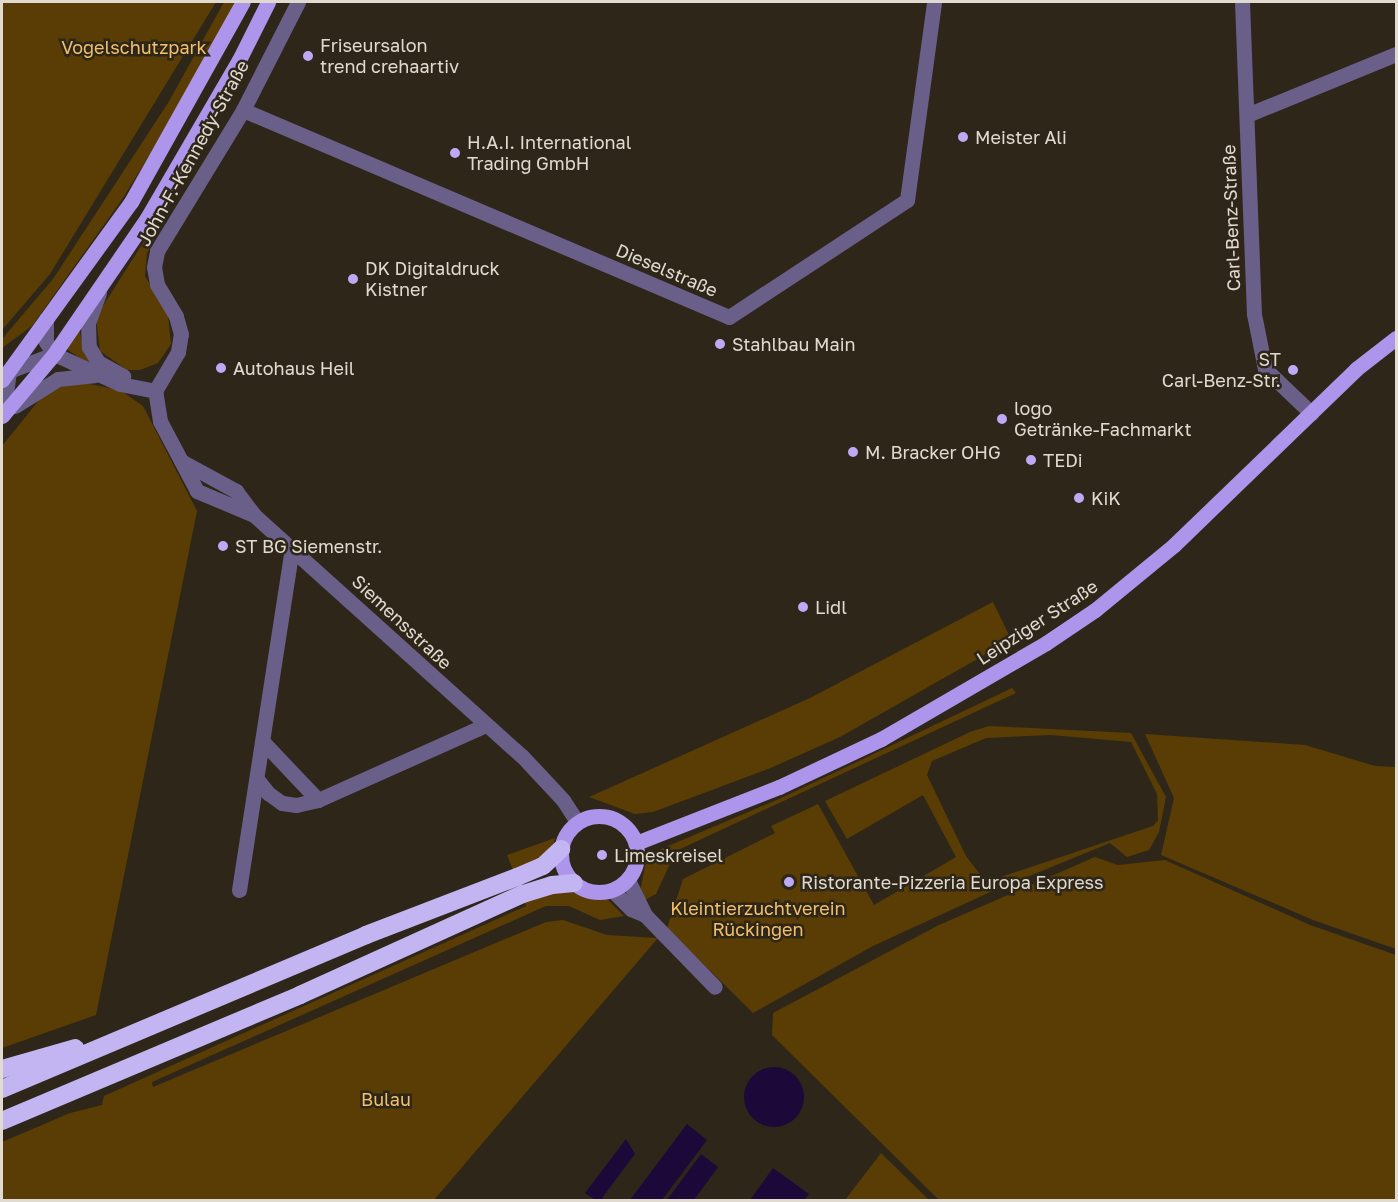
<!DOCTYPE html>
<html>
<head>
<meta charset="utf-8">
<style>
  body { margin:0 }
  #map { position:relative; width:1398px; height:1202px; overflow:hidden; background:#2e2618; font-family:"Golos Text",sans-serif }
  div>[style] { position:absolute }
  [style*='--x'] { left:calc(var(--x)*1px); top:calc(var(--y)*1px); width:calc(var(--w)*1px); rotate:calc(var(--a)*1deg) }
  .green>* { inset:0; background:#593d05 }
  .water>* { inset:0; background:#1c0939 }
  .round { border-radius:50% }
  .minor>* { height:15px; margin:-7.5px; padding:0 7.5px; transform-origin:7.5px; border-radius:7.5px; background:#695f89 }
  .major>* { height:15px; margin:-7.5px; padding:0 7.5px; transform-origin:7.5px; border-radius:7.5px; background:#ac95eb }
  .major>.ring { margin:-7.5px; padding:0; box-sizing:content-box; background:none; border:15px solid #ac95eb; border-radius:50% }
  .highway>* { height:18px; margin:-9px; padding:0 9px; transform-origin:9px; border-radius:9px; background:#c3b4f2 }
  .dots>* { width:16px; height:16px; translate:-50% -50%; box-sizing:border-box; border:3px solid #2e2618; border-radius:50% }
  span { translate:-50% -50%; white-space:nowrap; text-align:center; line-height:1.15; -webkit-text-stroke:5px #2e2618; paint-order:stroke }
  .poi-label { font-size:18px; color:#e0dad1 }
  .left { translate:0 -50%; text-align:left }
  .right { translate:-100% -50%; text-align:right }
  .park-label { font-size:18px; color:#f2c06c }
  .street-label { font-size:18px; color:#e0dad1 }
  .frame { position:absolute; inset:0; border:3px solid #e0dad1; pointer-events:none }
</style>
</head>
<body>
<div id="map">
  <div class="green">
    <i style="clip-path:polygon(2px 2px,216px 2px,50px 274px,2px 330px)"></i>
    <i style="clip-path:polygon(224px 2px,235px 2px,178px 108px,123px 198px,32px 326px,2px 348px,2px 339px,53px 279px,168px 103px)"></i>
    <i style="clip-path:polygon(148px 235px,154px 240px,147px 253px,145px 276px,168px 315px,171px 344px,158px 363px,140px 370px,127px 370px,100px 351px,96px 317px)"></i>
    <i style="clip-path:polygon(79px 328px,83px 347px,102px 373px,65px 348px)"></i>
    <i style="clip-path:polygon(74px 381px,120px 390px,143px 406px,197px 511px,96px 1015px,2px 1048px,2px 446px,44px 394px,58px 384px)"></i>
    <i style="clip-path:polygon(993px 602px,1009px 635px,995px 649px,840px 737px,773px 767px,653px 812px,635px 814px,589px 797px,810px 698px)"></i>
    <i style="clip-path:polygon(1012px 688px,1016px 693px,676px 851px,656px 894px,645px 900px,640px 892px,646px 861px,654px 852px,779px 799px)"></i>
    <i style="clip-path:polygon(evenodd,989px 726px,1131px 733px,1166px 797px,1159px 832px,1149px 850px,1127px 857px,1110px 843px,988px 893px,873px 946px,753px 1013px,667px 928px,683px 879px,775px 833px,771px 826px,818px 804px,874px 905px,956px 857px,923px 795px,847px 839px,825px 801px,970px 732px,989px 726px,1051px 735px,1131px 742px,1157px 794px,1158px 820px,1153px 826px,986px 882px,966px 856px,927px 775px,932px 761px,986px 738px,1051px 735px)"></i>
    <i style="clip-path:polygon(1145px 734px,1305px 745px,1375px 766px,1396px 767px,1396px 949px,1313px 920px,1161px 855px,1174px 798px)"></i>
    <i style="clip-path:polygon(555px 838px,552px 853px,513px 870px,507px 855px)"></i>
    <i style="clip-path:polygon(1095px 857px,1118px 865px,1165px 860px,1310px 925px,1396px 955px,1396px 1200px,939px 1200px,772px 1035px,773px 1013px,939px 925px)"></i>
    <i style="clip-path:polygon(570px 888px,607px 899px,624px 916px,600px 920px,569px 906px,546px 906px,152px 1082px,153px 1087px,546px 922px,563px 920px,607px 935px,658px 938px,434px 1200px,2px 1200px,2px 1142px,70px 1113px,102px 1105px,104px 1096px,526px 906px,524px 899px)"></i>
    <i style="clip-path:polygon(881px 1153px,929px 1200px,845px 1200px)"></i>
  </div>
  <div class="water">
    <i class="round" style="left:744px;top:1067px;width:60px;height:60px"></i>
    <i style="clip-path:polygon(687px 1124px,707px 1140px,662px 1200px,630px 1200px)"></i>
    <i style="clip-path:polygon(626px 1139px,635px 1154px,602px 1198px,605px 1200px,595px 1200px,585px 1193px)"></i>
    <i style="clip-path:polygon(701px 1154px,718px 1167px,694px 1200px,667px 1200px)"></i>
    <i style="clip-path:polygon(773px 1168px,809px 1194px,804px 1200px,750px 1200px)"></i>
  </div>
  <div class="minor">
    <i style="--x:1242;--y:2;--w:312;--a:87.8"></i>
    <i style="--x:1254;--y:314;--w:56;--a:78.7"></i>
    <i style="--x:1265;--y:369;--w:64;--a:43.7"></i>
    <i style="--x:243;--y:110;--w:528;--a:23.07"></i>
    <i style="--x:729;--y:317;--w:213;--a:-33.3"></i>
    <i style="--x:907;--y:200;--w:200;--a:-82.2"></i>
    <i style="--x:1247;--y:115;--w:161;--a:-22.3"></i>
    <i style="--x:99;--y:293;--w:33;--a:110"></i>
    <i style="--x:88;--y:324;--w:23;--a:88"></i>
    <i style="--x:89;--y:347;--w:17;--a:59"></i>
    <i style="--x:98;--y:362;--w:29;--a:29"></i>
    <i style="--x:46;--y:319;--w:23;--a:90"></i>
    <i style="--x:46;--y:342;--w:14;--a:56"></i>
    <i style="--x:54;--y:354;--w:72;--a:24.4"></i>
    <i style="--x:120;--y:384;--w:36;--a:11"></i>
    <i style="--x:9;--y:371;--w:48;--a:-20.7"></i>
    <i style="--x:15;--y:406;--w:51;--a:-32.1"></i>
    <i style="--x:58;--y:379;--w:36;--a:-6"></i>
    <i style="--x:3;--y:415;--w:44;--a:-82.2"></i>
    <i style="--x:181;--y:461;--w:63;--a:28.6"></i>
    <i style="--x:236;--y:491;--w:30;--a:53"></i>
    <i style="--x:254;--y:515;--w:360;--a:42"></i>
    <i style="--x:522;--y:756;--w:60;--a:47"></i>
    <i style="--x:563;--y:800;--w:27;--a:57"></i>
    <i style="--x:254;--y:515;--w:62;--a:-157.2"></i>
    <i style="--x:197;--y:491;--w:79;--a:-117.9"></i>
    <i style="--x:160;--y:421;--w:30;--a:-99"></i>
    <i style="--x:155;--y:391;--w:45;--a:-59.5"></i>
    <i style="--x:178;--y:352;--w:18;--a:-81"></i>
    <i style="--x:181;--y:334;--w:19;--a:-106"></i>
    <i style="--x:176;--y:316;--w:37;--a:-121"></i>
    <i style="--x:157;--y:284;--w:17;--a:-100"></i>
    <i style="--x:154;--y:267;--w:16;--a:-79"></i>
    <i style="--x:157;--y:251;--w:165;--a:-58.6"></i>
    <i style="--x:243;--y:110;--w:121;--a:-63"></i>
    <i style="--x:263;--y:742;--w:80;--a:46.5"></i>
    <i style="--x:318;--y:800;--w:184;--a:-24.1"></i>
    <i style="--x:257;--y:779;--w:18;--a:52"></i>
    <i style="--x:268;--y:793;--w:17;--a:36"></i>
    <i style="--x:282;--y:803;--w:14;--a:8"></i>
    <i style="--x:296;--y:805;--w:23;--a:-13"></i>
    <i style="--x:628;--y:880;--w:39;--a:64"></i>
    <i style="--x:239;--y:890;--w:347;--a:-81.2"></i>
    <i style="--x:612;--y:890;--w:27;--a:45"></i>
    <i style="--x:631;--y:909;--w:15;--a:23"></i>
    <i style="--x:645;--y:915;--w:100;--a:45.8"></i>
  </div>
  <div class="major">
    <i style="--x:2;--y:380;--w:220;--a:-54.1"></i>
    <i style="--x:131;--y:202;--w:229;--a:-60.8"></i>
    <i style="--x:2;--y:416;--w:81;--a:-50"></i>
    <i style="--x:54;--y:354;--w:165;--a:-55.6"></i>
    <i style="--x:147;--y:218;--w:183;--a:-59.8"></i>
    <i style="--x:239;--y:60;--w:65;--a:-63.4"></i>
    <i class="ring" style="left:561px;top:816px;width:61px;height:61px"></i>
    <i style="--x:636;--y:843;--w:154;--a:-21.4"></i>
    <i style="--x:779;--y:787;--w:113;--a:-25.2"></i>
    <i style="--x:881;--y:739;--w:191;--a:-30.2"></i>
    <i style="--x:1046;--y:643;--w:59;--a:-34"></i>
    <i style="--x:1095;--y:610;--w:102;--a:-39.4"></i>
    <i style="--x:1174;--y:545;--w:253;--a:-44"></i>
    <i style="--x:1356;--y:369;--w:51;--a:-37.8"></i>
  </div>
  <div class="highway">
    <i style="--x:2;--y:1069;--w:76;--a:-16"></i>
    <i style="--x:2;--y:1089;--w:395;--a:-22.9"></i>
    <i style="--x:366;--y:935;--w:162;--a:-21"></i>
    <i style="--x:517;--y:877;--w:28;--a:-23"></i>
    <i style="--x:543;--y:866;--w:25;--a:-43"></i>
    <i style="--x:2;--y:1121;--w:324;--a:-22.9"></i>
    <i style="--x:300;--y:995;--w:245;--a:-24.4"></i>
    <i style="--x:523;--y:894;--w:30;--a:-17"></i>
    <i style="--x:552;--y:885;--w:22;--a:-5"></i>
  </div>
  <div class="dots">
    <i style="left:308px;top:56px;background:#bda9f5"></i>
    <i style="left:963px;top:137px;background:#bda9f5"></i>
    <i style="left:455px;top:153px;background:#bda9f5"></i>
    <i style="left:353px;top:279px;background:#bda9f5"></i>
    <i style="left:720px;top:344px;background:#bda9f5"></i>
    <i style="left:221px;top:368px;background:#bda9f5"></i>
    <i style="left:1293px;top:370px;background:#bda9f5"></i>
    <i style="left:1002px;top:419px;background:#bda9f5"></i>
    <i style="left:853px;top:452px;background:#bda9f5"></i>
    <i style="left:1031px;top:460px;background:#bda9f5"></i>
    <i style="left:1079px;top:498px;background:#bda9f5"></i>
    <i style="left:223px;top:546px;background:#bda9f5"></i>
    <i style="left:803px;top:607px;background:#bda9f5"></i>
    <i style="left:602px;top:855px;background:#bda9f5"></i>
    <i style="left:789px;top:882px;background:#bda9f5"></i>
  </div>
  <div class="poi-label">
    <span class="left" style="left:320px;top:56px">Friseursalon<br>trend crehaartiv</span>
    <span class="left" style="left:975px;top:137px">Meister Ali</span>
    <span class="left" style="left:467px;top:153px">H.A.I. International<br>Trading GmbH</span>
    <span class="left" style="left:365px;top:279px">DK Digitaldruck<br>Kistner</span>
    <span class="left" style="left:732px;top:344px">Stahlbau Main</span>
    <span class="right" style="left:1281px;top:370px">ST<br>Carl-Benz-Str.</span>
    <span class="left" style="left:233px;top:368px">Autohaus Heil</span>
    <span class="left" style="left:1014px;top:419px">logo<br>Getränke-Fachmarkt</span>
    <span class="left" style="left:865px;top:452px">M. Bracker OHG</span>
    <span class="left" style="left:1043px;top:460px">TEDi</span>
    <span class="left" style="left:1091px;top:498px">KiK</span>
    <span class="left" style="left:235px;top:546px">ST BG Siemenstr.</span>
    <span class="left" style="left:815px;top:607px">Lidl</span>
    <span class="left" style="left:614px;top:855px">Limeskreisel</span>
    <span class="left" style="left:801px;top:882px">Ristorante-Pizzeria Europa Express</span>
  </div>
  <div class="park-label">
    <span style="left:134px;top:47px">Vogelschutzpark</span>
    <span style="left:758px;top:919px">Kleintierzuchtverein<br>Rückingen</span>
    <span style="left:386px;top:1099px">Bulau</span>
  </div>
  <div class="street-label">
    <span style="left:193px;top:153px;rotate:-61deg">John-F.-Kennedy-Straße</span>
    <span style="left:1231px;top:218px;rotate:-92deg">Carl-Benz-Straße</span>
    <span style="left:667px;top:270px;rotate:23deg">Dieselstraße</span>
    <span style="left:402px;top:622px;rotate:43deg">Siemensstraße</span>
    <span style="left:1037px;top:622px;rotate:-33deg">Leipziger Straße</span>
  </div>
  <div class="frame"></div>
</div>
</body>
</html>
